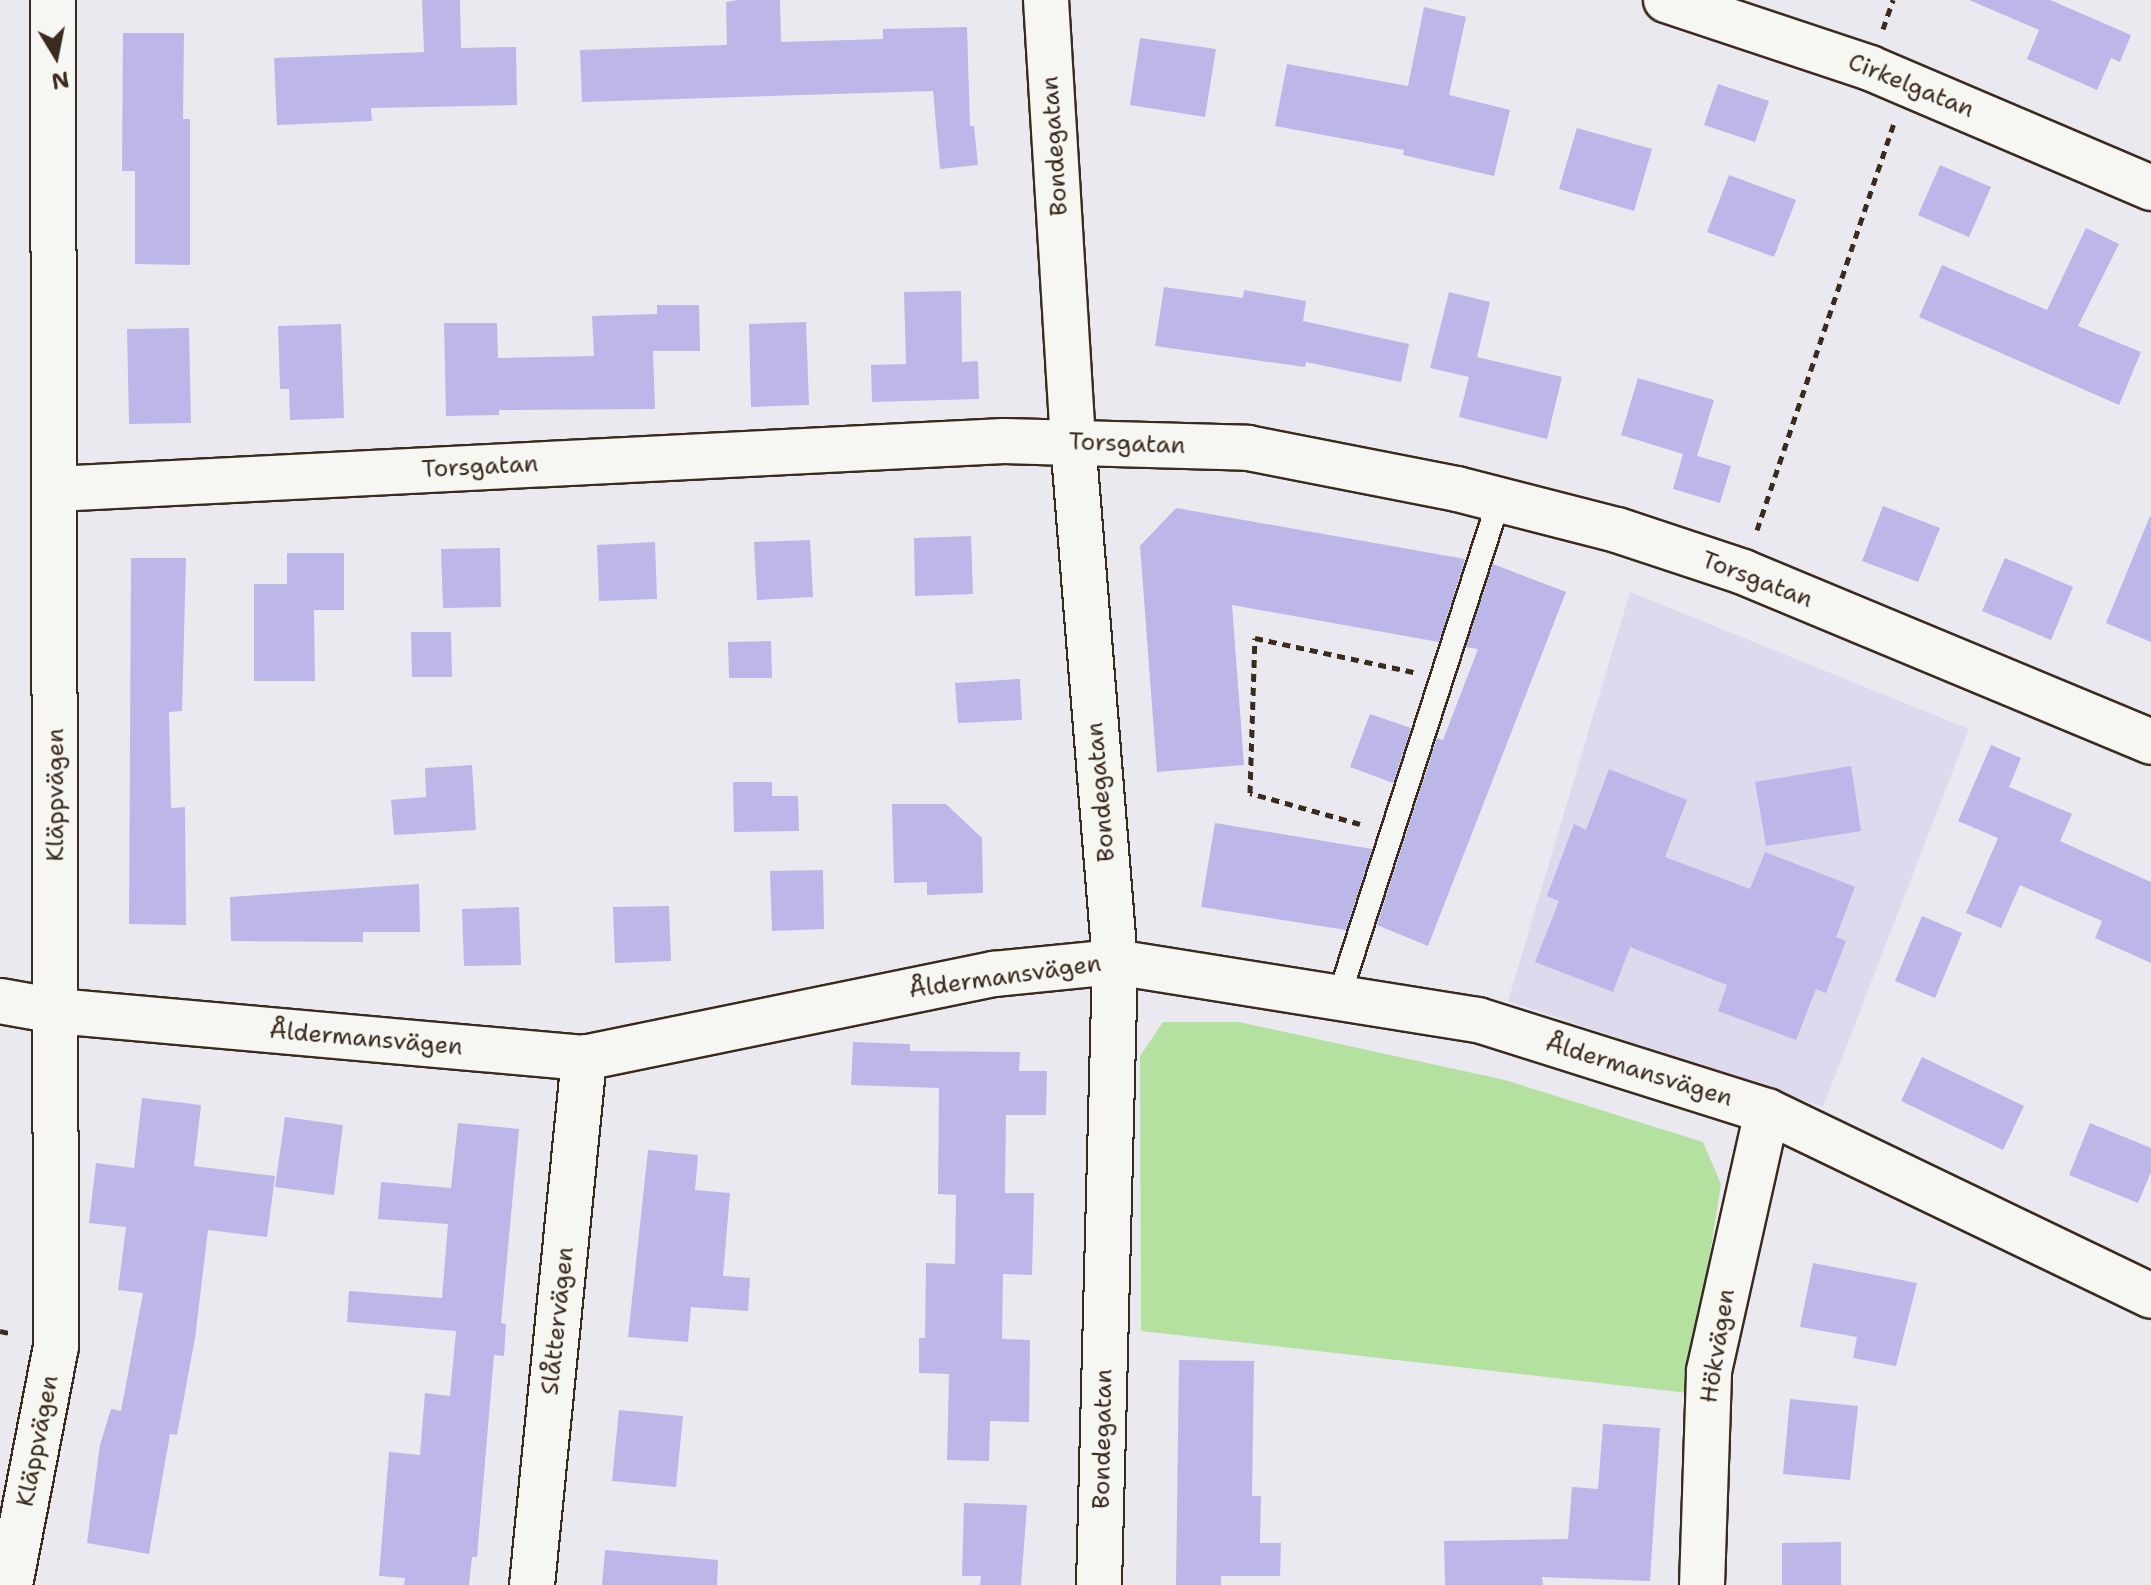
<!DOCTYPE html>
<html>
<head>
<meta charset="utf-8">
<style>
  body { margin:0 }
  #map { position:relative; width:2151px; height:1585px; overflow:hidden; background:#ebe9f0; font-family:"Shantell Sans",sans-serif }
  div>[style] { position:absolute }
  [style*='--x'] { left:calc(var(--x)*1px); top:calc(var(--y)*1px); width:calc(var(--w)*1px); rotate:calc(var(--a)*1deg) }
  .built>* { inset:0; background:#dddaee }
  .green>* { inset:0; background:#b4e1a0 }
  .building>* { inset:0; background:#bdb6e8 }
  .path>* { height:5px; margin-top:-2.5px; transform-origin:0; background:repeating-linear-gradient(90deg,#3b2a1e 0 8px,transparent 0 14px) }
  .roads { filter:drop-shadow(2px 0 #3b2a1e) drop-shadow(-2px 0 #3b2a1e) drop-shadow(0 2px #3b2a1e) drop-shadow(0 -2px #3b2a1e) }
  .service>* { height:22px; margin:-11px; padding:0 11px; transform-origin:11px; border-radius:11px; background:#f6f6f2 }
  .minor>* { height:44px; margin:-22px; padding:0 22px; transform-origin:22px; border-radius:22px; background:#f6f6f2 }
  span { translate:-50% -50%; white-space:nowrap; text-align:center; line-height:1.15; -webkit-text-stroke:8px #f6f6f2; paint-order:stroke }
  .street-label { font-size:24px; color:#3b2a1e }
  .north { position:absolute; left:16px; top:16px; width:80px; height:80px; -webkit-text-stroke:6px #f6f6f2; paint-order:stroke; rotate:170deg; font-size:22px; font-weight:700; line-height:32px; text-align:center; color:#3b2a1e }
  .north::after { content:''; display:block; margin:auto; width:28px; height:36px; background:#3b2a1e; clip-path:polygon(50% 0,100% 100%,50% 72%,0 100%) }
</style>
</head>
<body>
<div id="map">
  <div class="built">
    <i style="clip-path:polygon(1630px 592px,1969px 729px,1823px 1107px,1508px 1001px)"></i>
  </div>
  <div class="green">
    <i style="clip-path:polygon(1163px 1022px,1239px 1022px,1505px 1080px,1703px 1142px,1721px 1184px,1688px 1393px,1141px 1331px,1140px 1056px)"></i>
  </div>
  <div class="building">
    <i style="clip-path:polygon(422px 0,460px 0,461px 48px,516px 47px,517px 105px,371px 108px,372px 121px,277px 125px,274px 58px,424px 52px)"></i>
    <i style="clip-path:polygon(739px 0,780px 0,781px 42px,883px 39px,883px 29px,967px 27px,970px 126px,974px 126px,978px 165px,940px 169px,933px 91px,582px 102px,580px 50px,727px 45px,726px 2px)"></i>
    <i style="clip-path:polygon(1969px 0,2050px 0,2131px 35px,2120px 62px,2111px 58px,2097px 90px,2027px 59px,2039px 30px)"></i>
    <i style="clip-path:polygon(1424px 7px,1466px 17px,1449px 95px,1510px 110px,1494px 176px,1403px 155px,1404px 150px,1275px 126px,1287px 64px,1408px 86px)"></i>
    <i style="clip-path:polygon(123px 33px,184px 33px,183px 119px,190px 119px,190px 265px,135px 264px,135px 171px,122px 171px)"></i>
    <i style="clip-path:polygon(1140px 38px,1216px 49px,1205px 117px,1130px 105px)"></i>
    <i style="clip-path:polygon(1718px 84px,1769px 101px,1755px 142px,1704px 125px)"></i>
    <i style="clip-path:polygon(1577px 128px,1652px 149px,1634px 211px,1559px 189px)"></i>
    <i style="clip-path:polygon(1940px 165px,1991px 187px,1969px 237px,1918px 215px)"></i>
    <i style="clip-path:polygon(1729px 175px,1796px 200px,1774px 257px,1707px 232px)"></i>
    <i style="clip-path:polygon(2086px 228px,2119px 244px,2078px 326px,2141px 352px,2119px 405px,1919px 317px,1942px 265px,2047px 310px)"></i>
    <i style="clip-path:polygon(1164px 287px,1243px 298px,1244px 290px,1306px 301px,1303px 321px,1409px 344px,1401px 382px,1306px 362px,1305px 367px,1155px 346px)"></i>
    <i style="clip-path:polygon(961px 291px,962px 362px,978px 361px,979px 399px,872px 402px,871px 365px,906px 364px,904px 292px)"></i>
    <i style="clip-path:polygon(1449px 292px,1490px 302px,1477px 357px,1562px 377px,1547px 439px,1459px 417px,1469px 377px,1430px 368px)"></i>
    <i style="clip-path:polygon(657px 305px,699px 305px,700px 351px,653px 351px,655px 409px,499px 410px,499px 415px,446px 416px,444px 323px,497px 323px,498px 358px,594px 356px,592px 316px,657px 314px)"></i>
    <i style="clip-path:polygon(806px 322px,809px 405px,751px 407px,749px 324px)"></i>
    <i style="clip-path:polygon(341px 324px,344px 418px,290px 420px,289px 389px,280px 389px,278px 326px)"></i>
    <i style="clip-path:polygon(189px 328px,191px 423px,129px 424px,127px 329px)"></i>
    <i style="clip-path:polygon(1638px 378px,1714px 400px,1697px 456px,1731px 466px,1720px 503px,1673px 489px,1683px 454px,1621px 435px)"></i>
    <i style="clip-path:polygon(1883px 506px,1940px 528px,1918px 582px,1862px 561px)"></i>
    <i style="clip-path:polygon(1176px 508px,1465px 559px,1439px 642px,1232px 605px,1244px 765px,1157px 772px,1140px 546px)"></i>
    <i style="clip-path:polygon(2150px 516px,2151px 516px,2151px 642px,2106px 623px)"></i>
    <i style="clip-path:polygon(971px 536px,973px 594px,915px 596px,914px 538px)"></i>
    <i style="clip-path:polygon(810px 540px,813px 597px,757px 600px,754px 542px)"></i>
    <i style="clip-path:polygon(655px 542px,657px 599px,599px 601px,597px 545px)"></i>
    <i style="clip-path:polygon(500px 548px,501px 607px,443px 608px,441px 549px)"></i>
    <i style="clip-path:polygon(287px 553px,344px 553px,344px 610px,314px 610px,315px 681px,254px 681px,254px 584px,287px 584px)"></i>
    <i style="clip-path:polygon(131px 558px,186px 558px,182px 711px,169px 712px,171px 808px,185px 807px,186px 925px,129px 924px)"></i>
    <i style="clip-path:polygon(2005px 558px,2073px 587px,2051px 640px,1982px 611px)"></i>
    <i style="clip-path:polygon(1493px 564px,1566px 592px,1428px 946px,1377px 925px,1437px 738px,1443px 740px,1478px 649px,1466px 647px)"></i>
    <i style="clip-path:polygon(411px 632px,451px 632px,452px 677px,412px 677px)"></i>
    <i style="clip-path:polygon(771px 641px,772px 678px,729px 678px,728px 642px)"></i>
    <i style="clip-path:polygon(1020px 679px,1022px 720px,958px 723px,955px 683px)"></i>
    <i style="clip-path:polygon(1370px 714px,1411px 728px,1393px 783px,1350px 767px)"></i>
    <i style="clip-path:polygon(1991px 745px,2021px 758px,2009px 787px,2072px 814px,2060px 841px,2151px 882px,2151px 963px,2095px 938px,2102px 921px,2020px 885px,2001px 928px,1966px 913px,1998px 838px,1958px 821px)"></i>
    <i style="clip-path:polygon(472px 765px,476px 830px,394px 835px,391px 800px,426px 797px,425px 768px)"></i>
    <i style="clip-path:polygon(1851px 766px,1861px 831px,1766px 846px,1755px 782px)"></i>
    <i style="clip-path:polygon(1609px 769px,1687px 800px,1665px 857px,1750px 889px,1765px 852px,1855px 887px,1836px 937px,1846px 941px,1826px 993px,1816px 989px,1796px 1040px,1718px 1011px,1727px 985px,1630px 947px,1613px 992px,1535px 962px,1559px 901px,1547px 896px,1574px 824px,1586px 830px)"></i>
    <i style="clip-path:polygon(733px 782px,772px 782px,772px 796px,798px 796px,799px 831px,734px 832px)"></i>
    <i style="clip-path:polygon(892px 804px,946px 804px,982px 838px,983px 893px,927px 895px,927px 882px,894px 883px)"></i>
    <i style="clip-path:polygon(1215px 823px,1372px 849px,1346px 930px,1201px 907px)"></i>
    <i style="clip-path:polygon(823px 870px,824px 929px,772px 931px,770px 871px)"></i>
    <i style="clip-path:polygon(419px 884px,420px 932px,363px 932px,363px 942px,231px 941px,230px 897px)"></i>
    <i style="clip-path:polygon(669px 906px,671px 961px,615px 963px,613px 907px)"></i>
    <i style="clip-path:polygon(519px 907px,521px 965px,464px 966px,462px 909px)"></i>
    <i style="clip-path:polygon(1922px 916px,1962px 933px,1935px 998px,1895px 981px)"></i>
    <i style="clip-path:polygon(853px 1042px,910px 1044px,910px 1051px,1020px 1052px,1019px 1071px,1047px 1071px,1046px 1115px,1006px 1115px,1005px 1193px,1034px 1193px,1032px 1275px,1003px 1274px,1002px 1339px,1030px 1340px,1029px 1422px,990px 1421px,989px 1461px,947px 1460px,949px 1374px,919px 1373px,919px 1338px,925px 1338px,926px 1263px,955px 1264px,956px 1195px,938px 1194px,939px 1088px,851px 1085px)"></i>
    <i style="clip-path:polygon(1922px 1057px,2024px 1106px,2003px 1150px,1901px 1101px)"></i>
    <i style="clip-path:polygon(142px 1098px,201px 1105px,194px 1166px,275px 1176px,267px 1237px,208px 1230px,195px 1338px,177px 1435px,170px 1434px,149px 1554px,87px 1543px,100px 1445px,111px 1409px,121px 1411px,143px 1293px,118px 1290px,126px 1227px,89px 1223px,96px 1163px,134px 1168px)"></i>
    <i style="clip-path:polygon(285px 1117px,343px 1125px,334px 1195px,275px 1187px)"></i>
    <i style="clip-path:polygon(458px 1123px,519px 1129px,501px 1323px,506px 1324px,504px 1356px,494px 1355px,477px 1557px,472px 1557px,469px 1585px,404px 1585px,405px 1578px,379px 1576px,389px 1452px,420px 1455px,425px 1393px,450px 1396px,456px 1331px,347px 1322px,349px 1291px,442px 1298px,448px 1224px,378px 1219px,381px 1182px,451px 1188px)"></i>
    <i style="clip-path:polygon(2090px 1123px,2151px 1148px,2151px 1172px,2138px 1203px,2069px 1175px)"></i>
    <i style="clip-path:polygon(648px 1150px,698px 1155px,695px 1190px,730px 1193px,723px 1276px,750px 1278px,748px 1311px,691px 1307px,688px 1342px,628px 1337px)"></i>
    <i style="clip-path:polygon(1813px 1263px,1917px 1283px,1896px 1366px,1853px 1358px,1857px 1337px,1800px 1327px)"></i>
    <i style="clip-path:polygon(1179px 1360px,1254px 1361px,1252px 1496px,1261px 1496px,1260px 1543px,1281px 1543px,1280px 1576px,1221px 1576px,1221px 1585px,1176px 1585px)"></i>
    <i style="clip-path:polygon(1790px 1399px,1858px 1406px,1850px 1480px,1783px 1474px)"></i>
    <i style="clip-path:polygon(619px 1410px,683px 1416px,676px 1487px,612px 1481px)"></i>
    <i style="clip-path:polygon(1603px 1424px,1660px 1428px,1650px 1581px,1542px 1577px,1543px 1585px,1445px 1585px,1444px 1541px,1568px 1539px,1572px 1487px,1598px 1489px)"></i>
    <i style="clip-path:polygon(964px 1503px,1027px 1505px,1021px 1585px,980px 1585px,981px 1576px,962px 1576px)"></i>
    <i style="clip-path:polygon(1841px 1542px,1841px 1585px,1782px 1585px,1782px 1543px)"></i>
    <i style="clip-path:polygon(605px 1550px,718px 1560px,717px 1585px,602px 1585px)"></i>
  </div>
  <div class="path">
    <i style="--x:1883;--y:29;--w:31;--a:-71"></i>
    <i style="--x:1757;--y:530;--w:430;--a:-71.4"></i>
    <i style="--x:1360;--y:824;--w:114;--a:-164.3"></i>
    <i style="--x:1250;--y:793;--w:155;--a:-88.2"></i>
    <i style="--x:1255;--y:638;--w:162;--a:12.1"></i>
    <i style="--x:0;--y:1331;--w:13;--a:13"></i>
  </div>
  <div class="roads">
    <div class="service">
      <i style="--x:1338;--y:1000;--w:525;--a:-72.15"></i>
    </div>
    <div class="minor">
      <i style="--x:1046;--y:0;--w:442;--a:86.5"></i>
      <i style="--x:1073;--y:441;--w:523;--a:85.39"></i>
      <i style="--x:1115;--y:962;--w:623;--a:91.47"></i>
      <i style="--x:1666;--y:0;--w:215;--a:18.4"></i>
      <i style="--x:1870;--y:68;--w:306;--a:23.1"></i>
      <i style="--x:55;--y:489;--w:950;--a:-2.9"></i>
      <i style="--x:1004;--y:441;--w:244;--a:1.6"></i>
      <i style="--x:1248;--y:448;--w:213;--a:11.1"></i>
      <i style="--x:1457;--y:489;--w:165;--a:14.4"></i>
      <i style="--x:1617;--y:530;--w:133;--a:18.4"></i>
      <i style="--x:1743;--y:572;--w:442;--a:22.6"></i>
      <i style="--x:0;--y:1001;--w:57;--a:10.1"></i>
      <i style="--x:56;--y:1011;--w:530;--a:5.09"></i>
      <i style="--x:584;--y:1058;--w:419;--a:-11.6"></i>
      <i style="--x:994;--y:974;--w:122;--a:-5.7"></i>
      <i style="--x:1115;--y:962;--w:368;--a:9.1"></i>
      <i style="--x:1478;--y:1020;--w:303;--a:17.5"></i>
      <i style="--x:1767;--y:1111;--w:426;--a:25.7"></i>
      <i style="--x:10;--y:1585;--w:242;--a:-79.1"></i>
      <i style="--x:56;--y:1347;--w:1347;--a:-90.13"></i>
      <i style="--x:532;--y:1585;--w:530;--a:-84.36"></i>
      <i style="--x:1702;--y:1585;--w:214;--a:-88.1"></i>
      <i style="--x:1709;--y:1371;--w:266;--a:-77.4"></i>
    </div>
  </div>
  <div class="street-label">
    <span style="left:1911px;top:86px;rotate:22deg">Cirkelgatan</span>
    <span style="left:1055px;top:146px;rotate:-94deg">Bondegatan</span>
    <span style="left:1127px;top:444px;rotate:2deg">Torsgatan</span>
    <span style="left:480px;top:467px;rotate:-3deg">Torsgatan</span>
    <span style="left:1757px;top:580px;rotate:21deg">Torsgatan</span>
    <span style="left:1101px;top:792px;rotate:-95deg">Bondegatan</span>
    <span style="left:56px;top:795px;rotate:-90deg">Kläppvägen</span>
    <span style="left:1005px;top:977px;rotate:-8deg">Åldermansvägen</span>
    <span style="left:366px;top:1039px;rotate:5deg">Åldermansvägen</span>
    <span style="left:1639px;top:1071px;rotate:17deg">Åldermansvägen</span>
    <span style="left:558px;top:1321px;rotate:-84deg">Slåttervägen</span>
    <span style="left:1718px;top:1346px;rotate:-81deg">Hökvägen</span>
    <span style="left:1103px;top:1439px;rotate:-89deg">Bondegatan</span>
    <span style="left:38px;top:1441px;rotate:-79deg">Kläppvägen</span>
  </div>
  <div class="north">N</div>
</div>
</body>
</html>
